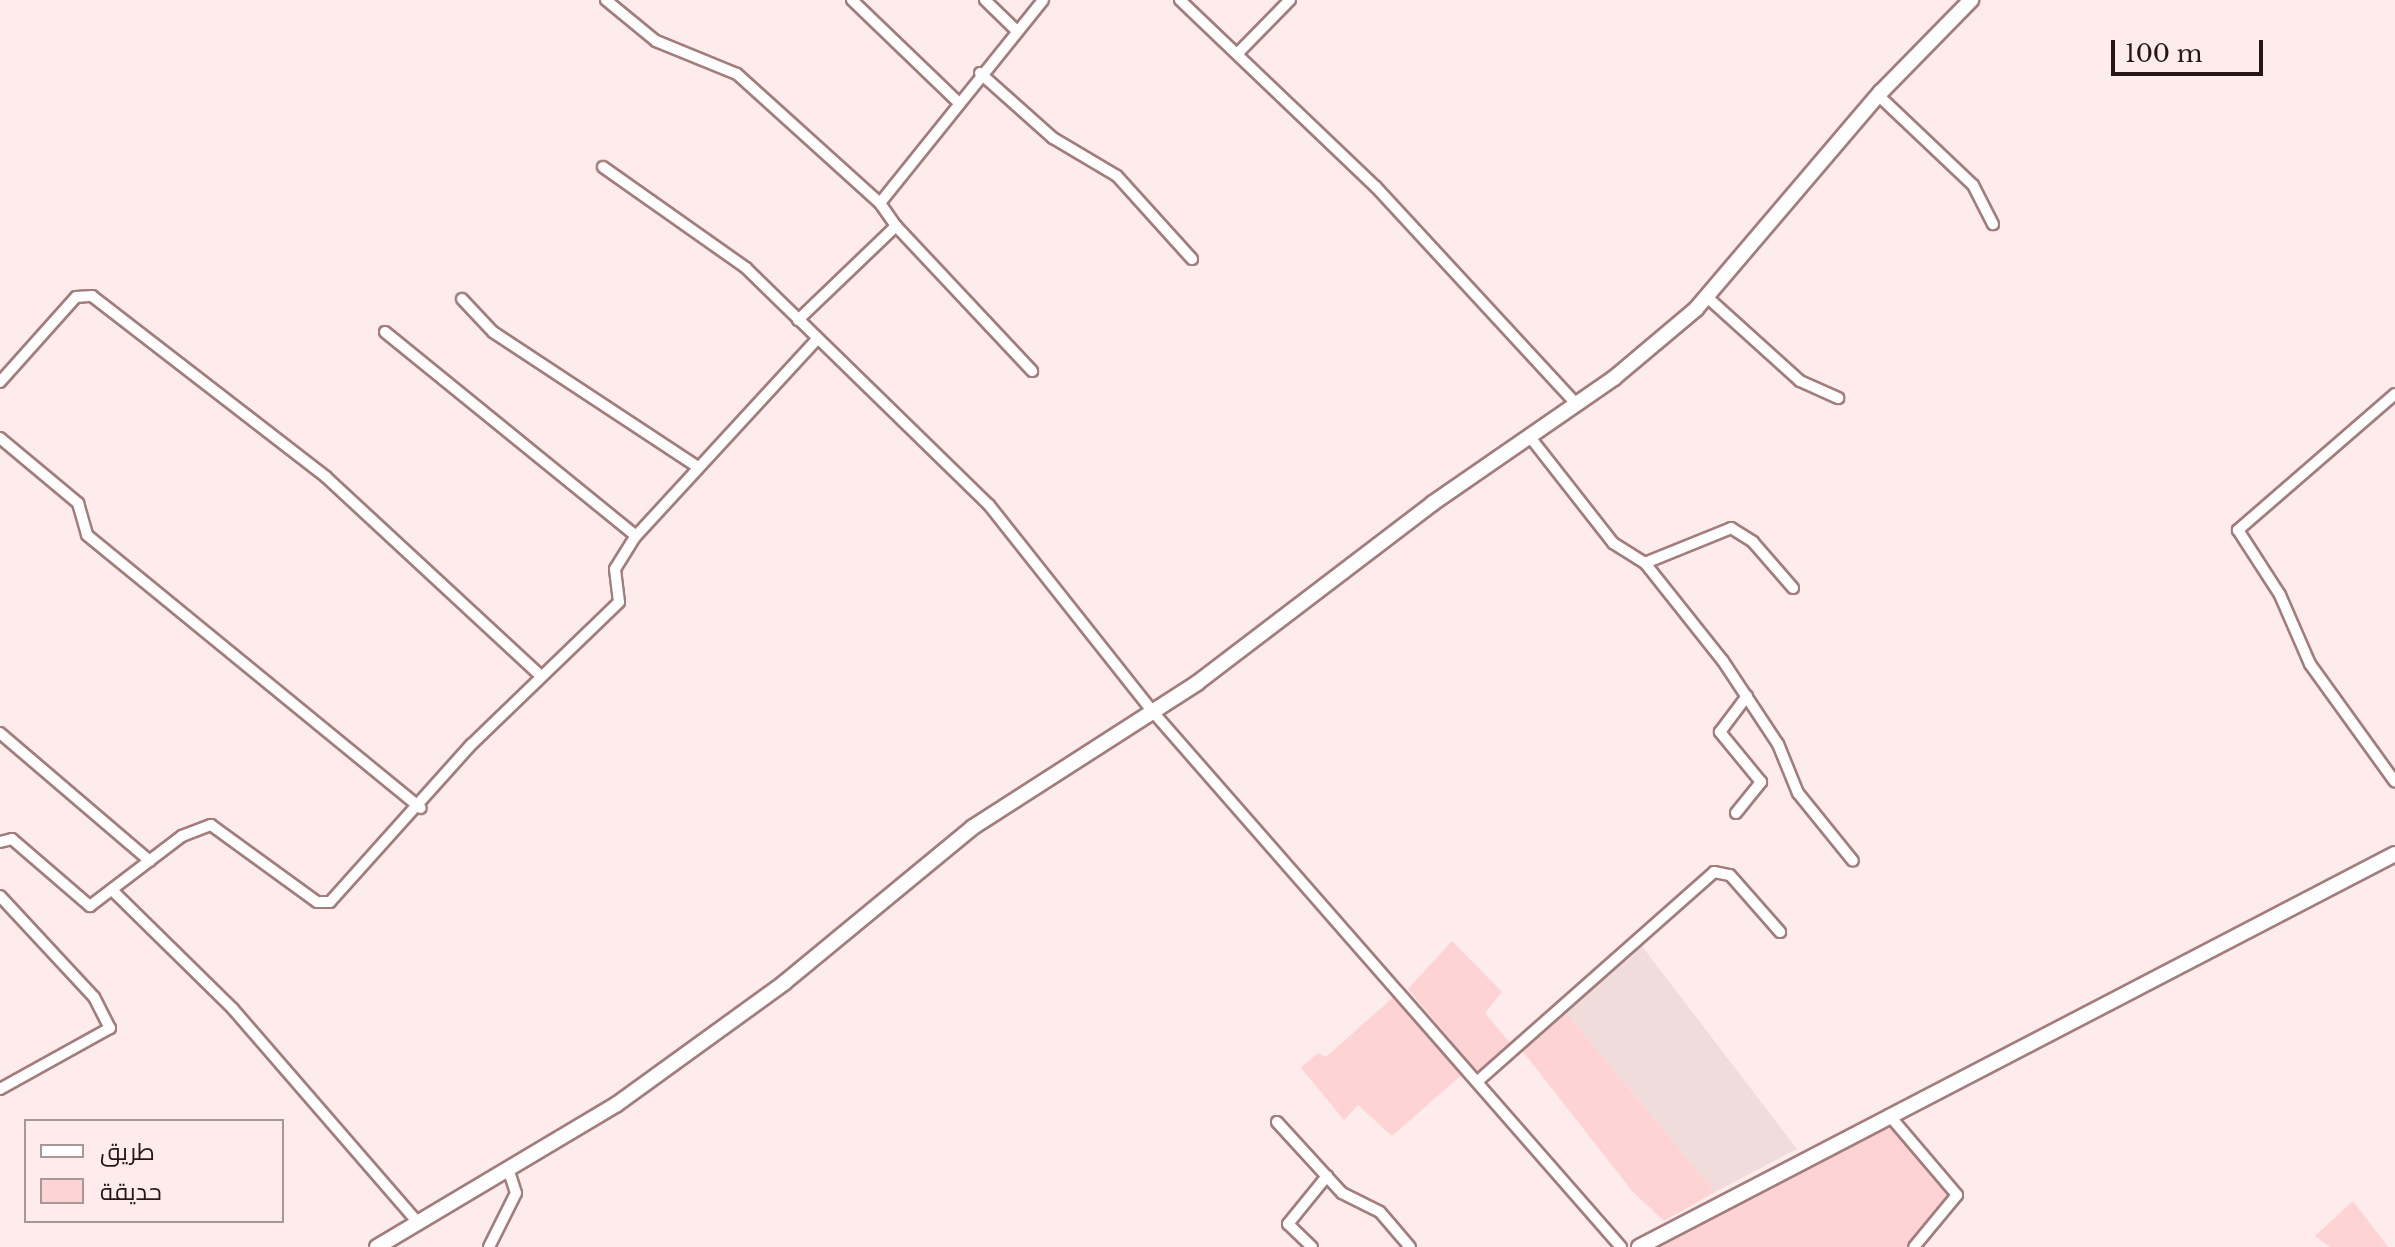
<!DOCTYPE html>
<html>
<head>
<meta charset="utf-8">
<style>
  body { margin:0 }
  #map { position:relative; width:2395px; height:1247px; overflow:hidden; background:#fdeceb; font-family:"Libre Baskerville",Cairo,serif }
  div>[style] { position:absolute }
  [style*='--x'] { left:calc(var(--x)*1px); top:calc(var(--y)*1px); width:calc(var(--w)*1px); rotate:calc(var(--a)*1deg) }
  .built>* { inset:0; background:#f1dcdc }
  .green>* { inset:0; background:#fed3d3 }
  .roads { filter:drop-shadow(2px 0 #a37d7d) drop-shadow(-2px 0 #a37d7d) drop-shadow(0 2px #a37d7d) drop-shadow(0 -2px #a37d7d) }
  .street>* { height:10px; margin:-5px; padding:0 5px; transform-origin:5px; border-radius:5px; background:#fff }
  .secondary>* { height:14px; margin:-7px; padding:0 7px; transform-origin:7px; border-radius:7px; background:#fff }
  span { translate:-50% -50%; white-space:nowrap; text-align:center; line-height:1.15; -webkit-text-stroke:8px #fdeceb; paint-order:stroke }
  .legend { position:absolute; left:24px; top:1119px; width:260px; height:104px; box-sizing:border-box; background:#fdeceb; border:2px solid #a79796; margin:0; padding:10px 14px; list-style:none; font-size:24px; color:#261717 }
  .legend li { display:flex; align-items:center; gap:16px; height:40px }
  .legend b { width:40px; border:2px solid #a79796 }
  .scale { position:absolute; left:2111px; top:40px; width:152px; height:36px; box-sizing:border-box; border:4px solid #261717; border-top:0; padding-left:10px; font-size:24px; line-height:28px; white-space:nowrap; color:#261717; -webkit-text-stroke:6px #fdeceb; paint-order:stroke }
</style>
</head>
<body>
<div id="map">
  <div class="built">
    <i style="clip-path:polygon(1641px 945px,1797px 1149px,1715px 1192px,1564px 1010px)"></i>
  </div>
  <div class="green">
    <i style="clip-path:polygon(1452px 941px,1502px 992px,1485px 1013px,1511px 1044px,1480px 1075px,1408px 989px)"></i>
    <i style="clip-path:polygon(1398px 993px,1466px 1071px,1392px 1136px,1358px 1105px,1344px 1120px,1301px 1068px,1318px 1053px,1326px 1057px)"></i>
    <i style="clip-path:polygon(1564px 1010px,1715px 1192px,1664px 1221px,1633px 1192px,1520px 1048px)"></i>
    <i style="clip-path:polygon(1891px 1125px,1952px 1196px,1907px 1247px,1660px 1247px)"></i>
    <i style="clip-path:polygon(2353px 1201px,2388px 1247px,2330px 1247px,2315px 1236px)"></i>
  </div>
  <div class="roads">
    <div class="street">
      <i style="--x:606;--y:0;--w:65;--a:39.4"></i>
      <i style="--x:656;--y:41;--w:87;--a:22.2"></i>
      <i style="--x:737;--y:74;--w:193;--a:42.1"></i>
      <i style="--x:852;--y:0;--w:144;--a:43.9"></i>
      <i style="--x:985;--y:0;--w:45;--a:44.1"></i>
      <i style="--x:1180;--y:0;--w:271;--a:43.7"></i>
      <i style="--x:1376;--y:187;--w:295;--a:47.3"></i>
      <i style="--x:1239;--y:52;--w:73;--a:-45.6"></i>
      <i style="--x:980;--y:73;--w:98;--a:41.7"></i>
      <i style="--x:1053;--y:138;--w:74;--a:30.7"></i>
      <i style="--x:1117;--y:176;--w:112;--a:47.9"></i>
      <i style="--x:1878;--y:95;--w:131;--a:43.5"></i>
      <i style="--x:1973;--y:185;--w:44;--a:62.9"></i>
      <i style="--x:603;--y:167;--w:175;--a:35.2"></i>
      <i style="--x:746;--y:268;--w:339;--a:44.3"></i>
      <i style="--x:989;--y:505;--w:264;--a:51.6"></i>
      <i style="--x:1153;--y:712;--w:711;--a:48.82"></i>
      <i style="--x:896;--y:226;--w:199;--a:46.8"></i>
      <i style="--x:1707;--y:297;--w:125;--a:42.1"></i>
      <i style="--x:1800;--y:381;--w:42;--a:24.1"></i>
      <i style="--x:462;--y:299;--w:45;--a:46.8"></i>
      <i style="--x:493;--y:332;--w:243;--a:33.4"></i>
      <i style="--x:798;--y:320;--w:136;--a:-43.8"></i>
      <i style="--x:896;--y:226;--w:28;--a:-125"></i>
      <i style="--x:880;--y:203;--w:260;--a:-51.2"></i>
      <i style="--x:385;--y:332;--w:323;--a:39.1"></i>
      <i style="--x:0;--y:382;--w:114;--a:-48.2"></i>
      <i style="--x:76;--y:297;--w:16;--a:-4"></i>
      <i style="--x:92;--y:296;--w:296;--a:37.7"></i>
      <i style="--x:326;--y:477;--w:293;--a:42.8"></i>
      <i style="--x:2395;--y:394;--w:208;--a:139.1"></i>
      <i style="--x:2238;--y:530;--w:77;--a:57.1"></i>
      <i style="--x:2280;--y:595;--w:75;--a:66.5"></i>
      <i style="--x:2310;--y:664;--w:145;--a:54.2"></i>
      <i style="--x:1530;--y:437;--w:135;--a:51.9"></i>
      <i style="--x:1613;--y:543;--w:38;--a:32"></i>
      <i style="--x:1645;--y:563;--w:125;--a:51.5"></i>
      <i style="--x:1723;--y:661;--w:100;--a:56.5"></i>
      <i style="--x:1778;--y:744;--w:53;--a:67.8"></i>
      <i style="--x:1798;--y:793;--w:87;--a:51"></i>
      <i style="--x:0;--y:438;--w:102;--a:39.8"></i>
      <i style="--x:78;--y:503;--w:33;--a:74"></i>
      <i style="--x:87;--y:535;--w:431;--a:39.3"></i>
      <i style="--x:1645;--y:563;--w:93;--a:-22.1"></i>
      <i style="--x:1731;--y:528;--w:26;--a:32"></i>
      <i style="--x:1753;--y:542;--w:61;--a:49"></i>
      <i style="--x:0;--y:733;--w:197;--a:40.5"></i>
      <i style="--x:1736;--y:813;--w:40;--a:-51"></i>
      <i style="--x:1761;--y:782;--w:65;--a:-129.4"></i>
      <i style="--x:1720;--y:732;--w:45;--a:-53.1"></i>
      <i style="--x:0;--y:842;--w:12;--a:-14"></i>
      <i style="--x:12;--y:839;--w:103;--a:40.7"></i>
      <i style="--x:90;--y:906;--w:116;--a:-37.3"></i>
      <i style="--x:182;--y:836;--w:31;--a:-21"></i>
      <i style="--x:211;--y:825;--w:131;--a:36"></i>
      <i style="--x:317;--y:902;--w:13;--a:0"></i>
      <i style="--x:330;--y:902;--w:212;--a:-48.1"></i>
      <i style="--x:472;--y:744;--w:204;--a:-44"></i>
      <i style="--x:619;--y:602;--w:33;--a:-97"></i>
      <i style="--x:615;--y:569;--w:39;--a:-58"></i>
      <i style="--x:636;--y:536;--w:268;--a:-47.4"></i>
      <i style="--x:113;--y:891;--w:168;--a:44.5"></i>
      <i style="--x:233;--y:1009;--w:284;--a:49.1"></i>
      <i style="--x:0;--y:896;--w:138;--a:47.1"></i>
      <i style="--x:94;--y:997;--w:35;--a:63"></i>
      <i style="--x:110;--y:1028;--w:126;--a:151"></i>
      <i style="--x:1479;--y:1080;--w:314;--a:-41.5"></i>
      <i style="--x:1714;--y:872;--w:16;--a:11"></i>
      <i style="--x:1730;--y:875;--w:76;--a:48.7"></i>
      <i style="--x:1889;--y:1115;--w:105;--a:49.6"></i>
      <i style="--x:1957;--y:1195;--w:67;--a:129.6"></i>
      <i style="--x:1277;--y:1122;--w:96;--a:47.5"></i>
      <i style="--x:1342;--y:1193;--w:42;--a:26.6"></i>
      <i style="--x:1380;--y:1212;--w:46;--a:49.4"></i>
      <i style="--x:489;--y:1247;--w:60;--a:-63.4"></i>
      <i style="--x:516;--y:1193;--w:23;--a:-108"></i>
      <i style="--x:1312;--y:1247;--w:33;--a:-136"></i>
      <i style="--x:1288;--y:1224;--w:62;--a:-50.9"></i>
    </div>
    <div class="secondary">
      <i style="--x:377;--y:1247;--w:279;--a:-30.8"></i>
      <i style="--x:617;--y:1104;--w:206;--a:-35.9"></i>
      <i style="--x:784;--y:983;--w:245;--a:-39.5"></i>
      <i style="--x:973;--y:827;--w:266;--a:-32.7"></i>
      <i style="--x:1197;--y:683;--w:297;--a:-37.3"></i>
      <i style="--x:1433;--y:503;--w:220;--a:-34.6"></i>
      <i style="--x:1614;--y:378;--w:107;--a:-40.1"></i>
      <i style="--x:1696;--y:309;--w:285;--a:-49.6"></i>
      <i style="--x:1881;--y:92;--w:129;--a:-45.6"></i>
      <i style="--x:1639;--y:1247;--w:852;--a:-27.47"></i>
    </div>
  </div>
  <ul class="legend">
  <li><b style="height:10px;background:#fff"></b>طريق</li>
  <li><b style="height:22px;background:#fed3d3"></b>حديقة</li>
  </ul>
  <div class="scale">100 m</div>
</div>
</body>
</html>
